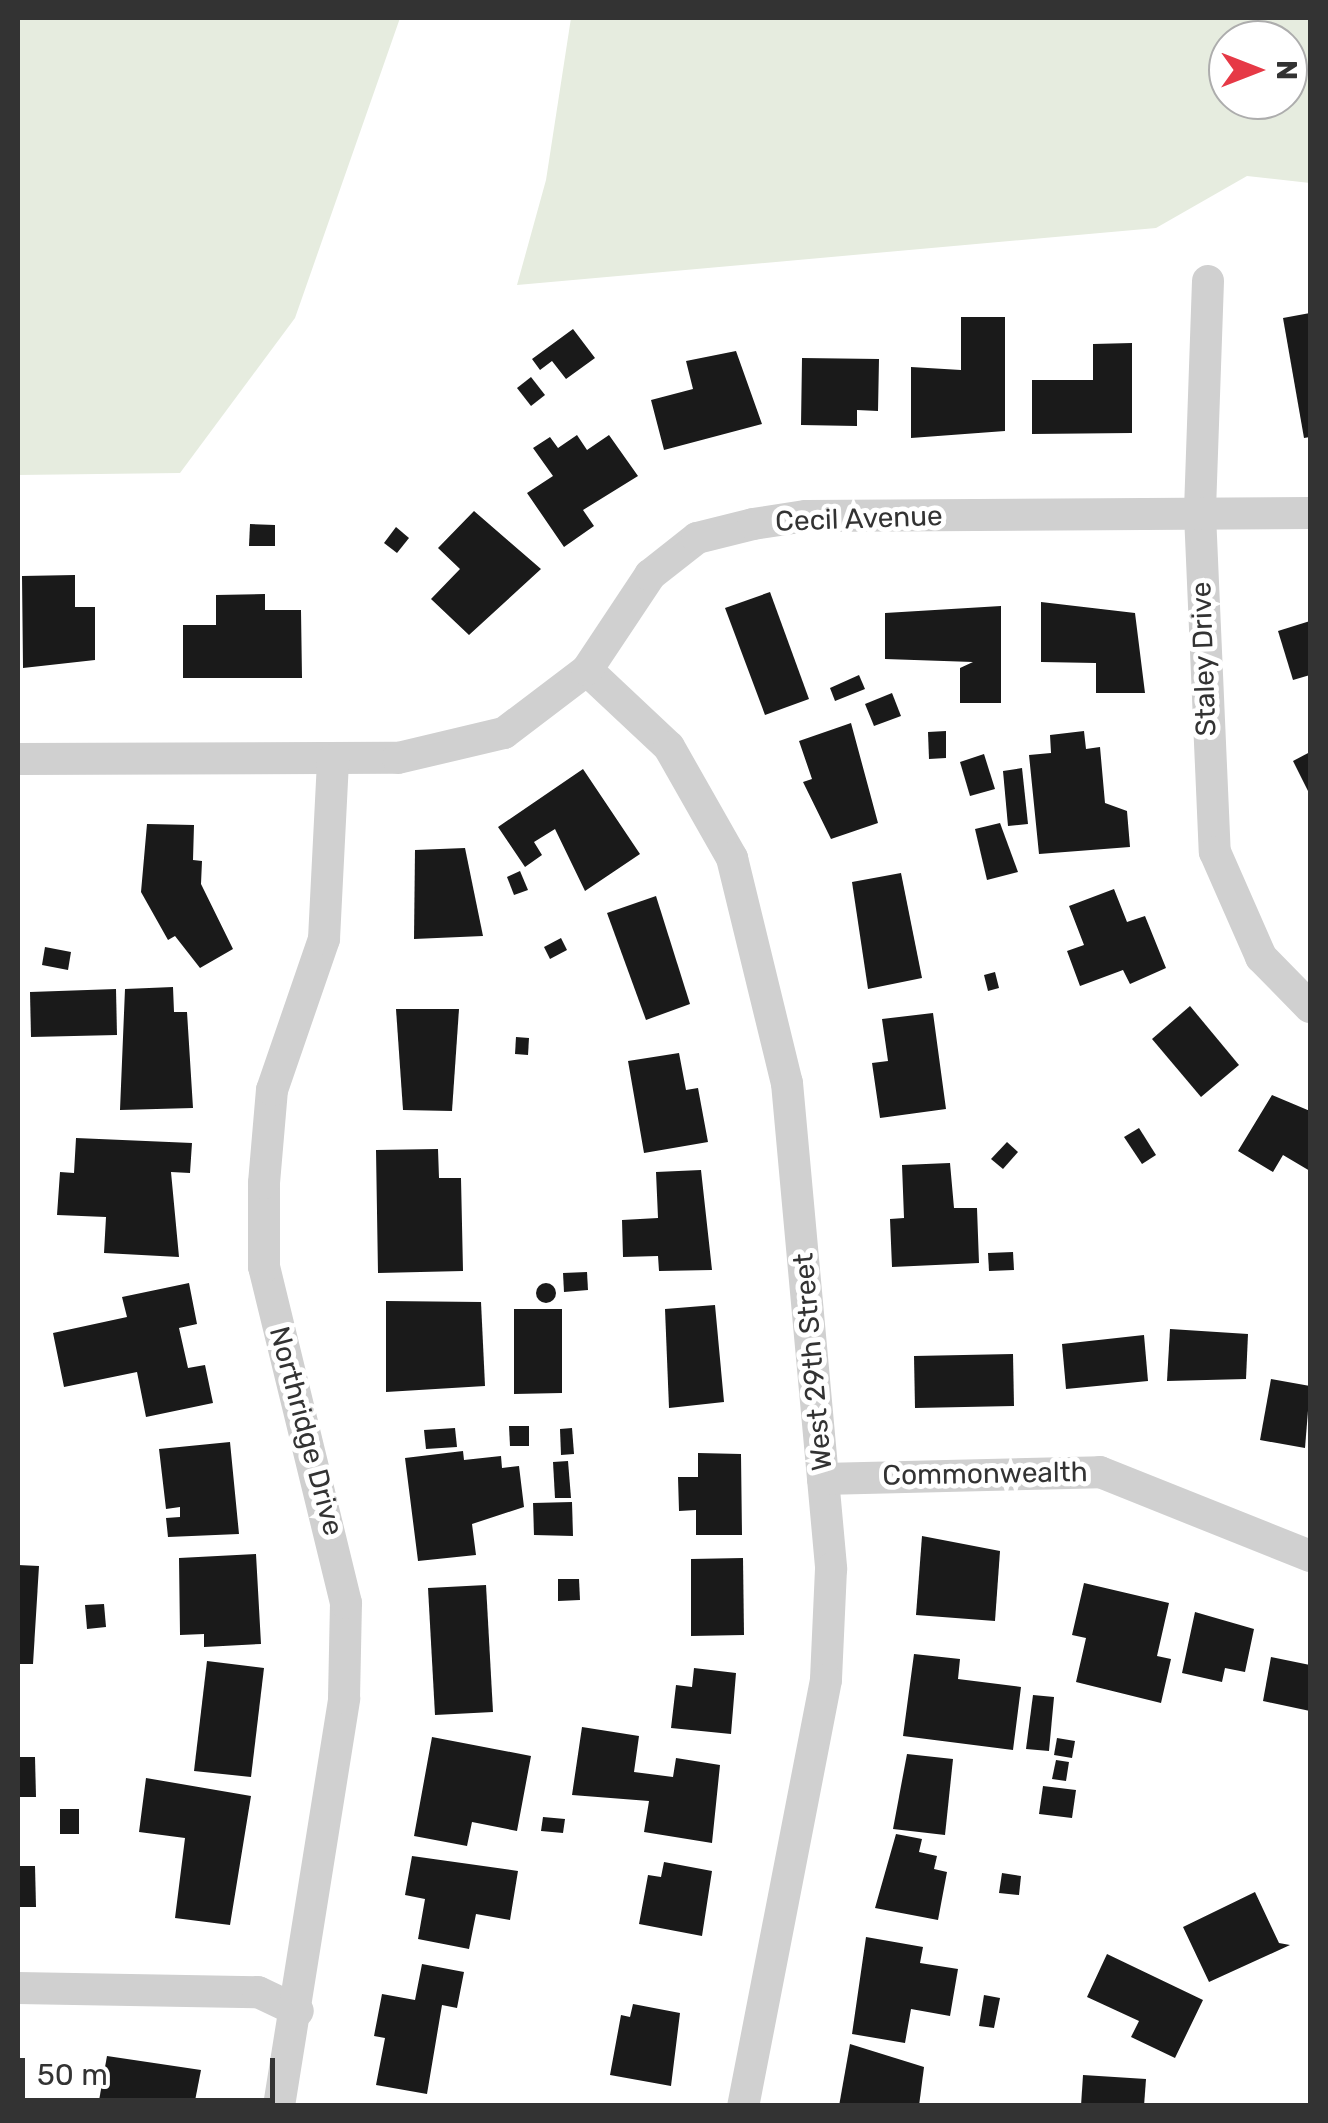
<!DOCTYPE html>
<html>
<head>
<meta charset="utf-8">
<style>
  body { margin:0 }
  #map { position:relative; width:1328px; height:2123px; overflow:hidden; background:#fff; font-family:Rubik,sans-serif }
  div>[style] { position:absolute }
  [style*='--x'] { left:calc(var(--x)*1px); top:calc(var(--y)*1px); width:calc(var(--w)*1px); rotate:calc(var(--a)*1deg) }
  .green>* { inset:0; background:#e6ecdf }
  .building>* { inset:0; background:#1a1a1a }
  .round { border-radius:50% }
  .street>* { height:32px; margin:-16px; padding:0 16px; transform-origin:16px; border-radius:16px; background:#d0d0d0 }
  span { translate:-50% -50%; white-space:nowrap; text-align:center; line-height:1.15; -webkit-text-stroke:10px #fff; paint-order:stroke }
  .street-label { font-size:28px; color:#333 }
  .frame { position:absolute; inset:0; border:20px solid #333; pointer-events:none }
  .north { position:absolute; left:1208px; top:20px; width:100px; height:100px; box-sizing:border-box; background:#fff; border:2px solid #adadad; border-radius:50%; rotate:90deg; font-size:28px; font-weight:700; line-height:40px; text-align:center; color:#333 }
  .north::after { content:''; display:block; margin:auto; width:35px; height:45px; background:#e63946; clip-path:polygon(50% 0,100% 100%,50% 72%,0 100%) }
  .scale { position:absolute; left:20px; top:2058px; width:255px; height:45px; box-sizing:border-box; border:5px solid #333; border-top:0; padding-left:12px; font-size:30px; line-height:35px; white-space:nowrap; color:#333; -webkit-text-stroke:8px #fff; paint-order:stroke }
</style>
</head>
<body>
<div id="map">
  <div class="green">
    <i style="clip-path:polygon(18px 18px,400px 18px,295px 318px,180px 473px,18px 475px)"></i>
    <i style="clip-path:polygon(evenodd,571px 18px,1310px 18px,1310px 183px,1247px 176px,1156px 228px,517px 285px,546px 180px,571px 18px,1228px 40px,1288px 40px,1288px 100px,1228px 100px,1228px 40px)"></i>
  </div>
  <div class="building">
    <i style="clip-path:polygon(1310px 313px,1310px 437px,1304px 438px,1283px 318px)"></i>
    <i style="clip-path:polygon(961px 317px,1005px 317px,1005px 431px,911px 438px,911px 367px,961px 370px)"></i>
    <i style="clip-path:polygon(573px 329px,595px 358px,566px 379px,552px 361px,540px 370px,532px 359px)"></i>
    <i style="clip-path:polygon(1132px 343px,1132px 433px,1032px 434px,1032px 380px,1093px 380px,1093px 344px)"></i>
    <i style="clip-path:polygon(736px 351px,762px 424px,664px 450px,651px 400px,693px 389px,686px 361px)"></i>
    <i style="clip-path:polygon(802px 358px,879px 359px,878px 411px,857px 410px,857px 426px,801px 425px)"></i>
    <i style="clip-path:polygon(531px 377px,545px 395px,531px 406px,517px 388px)"></i>
    <i style="clip-path:polygon(577px 435px,587px 450px,609px 435px,638px 476px,583px 510px,594px 526px,564px 547px,527px 493px,553px 476px,533px 448px,550px 437px,558px 448px)"></i>
    <i style="clip-path:polygon(474px 511px,541px 569px,469px 635px,431px 599px,460px 569px,438px 548px)"></i>
    <i style="clip-path:polygon(250px 524px,275px 525px,275px 546px,249px 546px)"></i>
    <i style="clip-path:polygon(396px 527px,409px 538px,397px 553px,384px 543px)"></i>
    <i style="clip-path:polygon(75px 575px,75px 607px,95px 607px,95px 660px,23px 668px,22px 576px)"></i>
    <i style="clip-path:polygon(770px 592px,809px 699px,765px 715px,725px 608px)"></i>
    <i style="clip-path:polygon(265px 594px,265px 610px,301px 610px,302px 678px,183px 678px,183px 625px,216px 625px,216px 595px)"></i>
    <i style="clip-path:polygon(1041px 602px,1135px 613px,1145px 693px,1096px 693px,1096px 663px,1041px 662px)"></i>
    <i style="clip-path:polygon(1001px 606px,1001px 703px,960px 703px,960px 668px,973px 662px,885px 659px,885px 613px)"></i>
    <i style="clip-path:polygon(1310px 621px,1310px 675px,1293px 680px,1278px 631px)"></i>
    <i style="clip-path:polygon(859px 675px,865px 689px,835px 701px,830px 688px)"></i>
    <i style="clip-path:polygon(892px 693px,901px 716px,874px 726px,865px 704px)"></i>
    <i style="clip-path:polygon(851px 723px,878px 823px,831px 839px,803px 782px,812px 779px,799px 741px)"></i>
    <i style="clip-path:polygon(946px 731px,946px 758px,929px 759px,928px 732px)"></i>
    <i style="clip-path:polygon(1084px 731px,1086px 749px,1100px 747px,1105px 803px,1127px 811px,1130px 847px,1039px 854px,1029px 755px,1051px 753px,1050px 735px)"></i>
    <i style="clip-path:polygon(1310px 752px,1310px 795px,1293px 761px)"></i>
    <i style="clip-path:polygon(984px 754px,995px 789px,970px 796px,960px 762px)"></i>
    <i style="clip-path:polygon(1022px 768px,1028px 824px,1008px 826px,1003px 771px)"></i>
    <i style="clip-path:polygon(583px 769px,640px 854px,585px 891px,555px 829px,534px 842px,542px 855px,525px 867px,498px 827px)"></i>
    <i style="clip-path:polygon(1000px 823px,1018px 872px,987px 880px,975px 829px)"></i>
    <i style="clip-path:polygon(147px 824px,194px 825px,193px 860px,202px 861px,201px 884px,233px 949px,200px 968px,175px 936px,168px 940px,141px 892px)"></i>
    <i style="clip-path:polygon(465px 848px,483px 936px,414px 939px,415px 850px)"></i>
    <i style="clip-path:polygon(520px 871px,528px 890px,514px 895px,507px 877px)"></i>
    <i style="clip-path:polygon(901px 873px,922px 978px,868px 989px,852px 882px)"></i>
    <i style="clip-path:polygon(1114px 889px,1127px 922px,1145px 916px,1166px 968px,1130px 984px,1123px 970px,1080px 986px,1067px 951px,1084px 945px,1069px 906px)"></i>
    <i style="clip-path:polygon(656px 896px,690px 1004px,646px 1020px,607px 913px)"></i>
    <i style="clip-path:polygon(561px 938px,567px 950px,550px 959px,544px 947px)"></i>
    <i style="clip-path:polygon(45px 947px,71px 952px,68px 970px,42px 965px)"></i>
    <i style="clip-path:polygon(995px 972px,999px 988px,988px 991px,984px 975px)"></i>
    <i style="clip-path:polygon(173px 987px,174px 1012px,187px 1012px,193px 1108px,120px 1110px,125px 989px)"></i>
    <i style="clip-path:polygon(116px 989px,117px 1035px,31px 1037px,30px 992px)"></i>
    <i style="clip-path:polygon(1190px 1006px,1239px 1065px,1201px 1097px,1152px 1039px)"></i>
    <i style="clip-path:polygon(396px 1009px,459px 1009px,452px 1111px,403px 1110px)"></i>
    <i style="clip-path:polygon(933px 1013px,946px 1109px,880px 1118px,872px 1063px,888px 1061px,882px 1019px)"></i>
    <i style="clip-path:polygon(516px 1037px,529px 1038px,528px 1055px,515px 1054px)"></i>
    <i style="clip-path:polygon(679px 1053px,686px 1090px,698px 1088px,708px 1142px,644px 1153px,628px 1061px)"></i>
    <i style="clip-path:polygon(1272px 1095px,1310px 1111px,1310px 1171px,1283px 1155px,1273px 1172px,1238px 1151px)"></i>
    <i style="clip-path:polygon(1139px 1128px,1156px 1155px,1142px 1164px,1124px 1137px)"></i>
    <i style="clip-path:polygon(76px 1138px,192px 1143px,190px 1173px,171px 1172px,179px 1257px,104px 1253px,106px 1217px,57px 1215px,60px 1172px,74px 1173px)"></i>
    <i style="clip-path:polygon(1007px 1142px,1018px 1152px,1003px 1169px,991px 1159px)"></i>
    <i style="clip-path:polygon(438px 1149px,439px 1178px,461px 1178px,463px 1271px,378px 1273px,376px 1150px)"></i>
    <i style="clip-path:polygon(950px 1163px,954px 1208px,977px 1208px,979px 1263px,892px 1267px,890px 1219px,904px 1218px,902px 1165px)"></i>
    <i style="clip-path:polygon(701px 1170px,712px 1270px,659px 1271px,658px 1256px,623px 1257px,622px 1220px,658px 1218px,656px 1172px)"></i>
    <i style="clip-path:polygon(1013px 1252px,1014px 1270px,989px 1271px,988px 1253px)"></i>
    <i style="clip-path:polygon(587px 1272px,588px 1290px,564px 1292px,563px 1273px)"></i>
    <i style="clip-path:polygon(189px 1283px,197px 1324px,179px 1328px,188px 1368px,205px 1365px,213px 1403px,146px 1417px,137px 1372px,64px 1387px,53px 1333px,127px 1317px,122px 1297px)"></i>
    <i class="round" style="left:536px;top:1283px;width:20px;height:20px"></i>
    <i style="clip-path:polygon(386px 1301px,481px 1302px,485px 1386px,386px 1392px)"></i>
    <i style="clip-path:polygon(715px 1305px,724px 1402px,669px 1408px,665px 1309px)"></i>
    <i style="clip-path:polygon(514px 1309px,562px 1309px,562px 1393px,514px 1394px)"></i>
    <i style="clip-path:polygon(1170px 1329px,1248px 1334px,1246px 1379px,1167px 1381px)"></i>
    <i style="clip-path:polygon(1144px 1335px,1148px 1381px,1066px 1389px,1062px 1344px)"></i>
    <i style="clip-path:polygon(1013px 1354px,1014px 1406px,915px 1408px,914px 1356px)"></i>
    <i style="clip-path:polygon(1271px 1379px,1310px 1386px,1305px 1448px,1260px 1440px)"></i>
    <i style="clip-path:polygon(509px 1426px,529px 1426px,529px 1446px,510px 1446px)"></i>
    <i style="clip-path:polygon(455px 1428px,457px 1447px,426px 1449px,424px 1430px)"></i>
    <i style="clip-path:polygon(572px 1428px,574px 1454px,561px 1455px,560px 1429px)"></i>
    <i style="clip-path:polygon(230px 1442px,239px 1534px,168px 1537px,166px 1518px,180px 1517px,180px 1507px,166px 1509px,159px 1449px)"></i>
    <i style="clip-path:polygon(463px 1451px,464px 1460px,501px 1456px,502px 1468px,519px 1466px,524px 1507px,472px 1524px,476px 1555px,418px 1561px,405px 1458px)"></i>
    <i style="clip-path:polygon(698px 1453px,741px 1454px,742px 1535px,696px 1535px,696px 1510px,679px 1511px,678px 1477px,698px 1477px)"></i>
    <i style="clip-path:polygon(568px 1461px,571px 1498px,555px 1498px,553px 1462px)"></i>
    <i style="clip-path:polygon(572px 1502px,573px 1536px,534px 1535px,533px 1503px)"></i>
    <i style="clip-path:polygon(922px 1536px,1000px 1551px,995px 1621px,916px 1615px)"></i>
    <i style="clip-path:polygon(256px 1554px,261px 1644px,204px 1647px,204px 1634px,180px 1635px,179px 1558px)"></i>
    <i style="clip-path:polygon(743px 1558px,744px 1635px,691px 1636px,691px 1559px)"></i>
    <i style="clip-path:polygon(18px 1565px,39px 1566px,33px 1664px,18px 1664px)"></i>
    <i style="clip-path:polygon(558px 1579px,579px 1579px,580px 1600px,558px 1601px)"></i>
    <i style="clip-path:polygon(1084px 1583px,1169px 1603px,1157px 1656px,1171px 1659px,1161px 1703px,1076px 1682px,1086px 1638px,1072px 1635px)"></i>
    <i style="clip-path:polygon(486px 1585px,493px 1712px,435px 1715px,428px 1588px)"></i>
    <i style="clip-path:polygon(104px 1604px,106px 1627px,87px 1629px,85px 1605px)"></i>
    <i style="clip-path:polygon(1195px 1612px,1254px 1629px,1245px 1672px,1225px 1668px,1222px 1682px,1182px 1673px)"></i>
    <i style="clip-path:polygon(914px 1654px,960px 1659px,958px 1679px,1021px 1687px,1013px 1750px,903px 1736px)"></i>
    <i style="clip-path:polygon(1271px 1657px,1310px 1665px,1310px 1711px,1263px 1701px)"></i>
    <i style="clip-path:polygon(207px 1661px,264px 1668px,251px 1777px,194px 1771px)"></i>
    <i style="clip-path:polygon(694px 1668px,736px 1673px,731px 1734px,671px 1728px,676px 1685px,692px 1687px)"></i>
    <i style="clip-path:polygon(1033px 1695px,1054px 1697px,1049px 1751px,1026px 1749px)"></i>
    <i style="clip-path:polygon(582px 1727px,639px 1736px,634px 1772px,673px 1777px,676px 1758px,720px 1765px,712px 1843px,644px 1832px,649px 1801px,572px 1795px)"></i>
    <i style="clip-path:polygon(432px 1737px,531px 1756px,517px 1831px,472px 1822px,467px 1846px,414px 1836px)"></i>
    <i style="clip-path:polygon(1057px 1738px,1075px 1741px,1072px 1758px,1054px 1755px)"></i>
    <i style="clip-path:polygon(907px 1754px,953px 1759px,945px 1835px,893px 1829px)"></i>
    <i style="clip-path:polygon(18px 1757px,35px 1757px,36px 1797px,18px 1797px)"></i>
    <i style="clip-path:polygon(1056px 1760px,1069px 1762px,1066px 1781px,1052px 1779px)"></i>
    <i style="clip-path:polygon(146px 1778px,251px 1796px,230px 1925px,175px 1918px,185px 1838px,139px 1832px)"></i>
    <i style="clip-path:polygon(1043px 1786px,1076px 1790px,1072px 1818px,1039px 1814px)"></i>
    <i style="clip-path:polygon(60px 1809px,79px 1809px,79px 1834px,60px 1834px)"></i>
    <i style="clip-path:polygon(543px 1817px,565px 1819px,563px 1833px,541px 1831px)"></i>
    <i style="clip-path:polygon(896px 1834px,922px 1839px,919px 1852px,937px 1856px,934px 1869px,947px 1872px,938px 1920px,875px 1908px)"></i>
    <i style="clip-path:polygon(412px 1856px,518px 1871px,510px 1920px,476px 1914px,469px 1949px,418px 1939px,425px 1899px,405px 1895px)"></i>
    <i style="clip-path:polygon(664px 1862px,712px 1871px,702px 1936px,639px 1924px,648px 1875px,661px 1877px)"></i>
    <i style="clip-path:polygon(18px 1866px,35px 1866px,36px 1907px,18px 1907px)"></i>
    <i style="clip-path:polygon(1002px 1873px,1021px 1876px,1019px 1895px,999px 1893px)"></i>
    <i style="clip-path:polygon(1255px 1892px,1279px 1943px,1290px 1945px,1209px 1982px,1183px 1927px)"></i>
    <i style="clip-path:polygon(866px 1937px,923px 1947px,920px 1963px,958px 1969px,950px 2016px,911px 2009px,905px 2043px,852px 2034px)"></i>
    <i style="clip-path:polygon(1107px 1954px,1203px 2000px,1175px 2058px,1131px 2037px,1139px 2021px,1087px 1997px)"></i>
    <i style="clip-path:polygon(422px 1964px,464px 1972px,457px 2008px,442px 2005px,427px 2094px,376px 2085px,385px 2038px,374px 2036px,382px 1994px,415px 2000px)"></i>
    <i style="clip-path:polygon(984px 1995px,1000px 1998px,994px 2028px,979px 2026px)"></i>
    <i style="clip-path:polygon(633px 2004px,680px 2013px,671px 2086px,610px 2075px,621px 2015px,630px 2017px)"></i>
    <i style="clip-path:polygon(850px 2044px,924px 2067px,919px 2106px,839px 2106px)"></i>
    <i style="clip-path:polygon(107px 2056px,201px 2070px,194px 2106px,98px 2106px)"></i>
    <i style="clip-path:polygon(1083px 2075px,1146px 2079px,1144px 2106px,1081px 2106px)"></i>
  </div>
  <div class="street">
    <i style="--x:1208;--y:281;--w:233;--a:92"></i>
    <i style="--x:1200;--y:514;--w:338;--a:87.5"></i>
    <i style="--x:1215;--y:852;--w:115;--a:66.3"></i>
    <i style="--x:1261;--y:957;--w:70;--a:45.6"></i>
    <i style="--x:587;--y:670;--w:112;--a:43.2"></i>
    <i style="--x:669;--y:747;--w:128;--a:60.4"></i>
    <i style="--x:732;--y:858;--w:232;--a:76.3"></i>
    <i style="--x:787;--y:1083;--w:488;--a:84.8"></i>
    <i style="--x:831;--y:1569;--w:111;--a:92.6"></i>
    <i style="--x:826;--y:1680;--w:434;--a:101"></i>
    <i style="--x:18;--y:759;--w:380;--a:-0.2"></i>
    <i style="--x:398;--y:758;--w:109;--a:-13.3"></i>
    <i style="--x:504;--y:733;--w:104;--a:-37.2"></i>
    <i style="--x:587;--y:670;--w:114;--a:-56.4"></i>
    <i style="--x:650;--y:575;--w:60;--a:-38.2"></i>
    <i style="--x:697;--y:538;--w:58;--a:-14"></i>
    <i style="--x:753;--y:524;--w:54;--a:-8.6"></i>
    <i style="--x:806;--y:516;--w:504;--a:-0.34"></i>
    <i style="--x:823;--y:1479;--w:277;--a:-1.4"></i>
    <i style="--x:1100;--y:1472;--w:226;--a:21.8"></i>
    <i style="--x:18;--y:1988;--w:240;--a:1"></i>
    <i style="--x:258;--y:1992;--w:44;--a:25.4"></i>
    <i style="--x:279;--y:2106;--w:413;--a:-80.9"></i>
    <i style="--x:344;--y:1698;--w:95;--a:-88.8"></i>
    <i style="--x:346;--y:1603;--w:346;--a:-103.7"></i>
    <i style="--x:264;--y:1267;--w:84;--a:-90"></i>
    <i style="--x:264;--y:1183;--w:93;--a:-85.1"></i>
    <i style="--x:272;--y:1090;--w:160;--a:-71"></i>
    <i style="--x:324;--y:939;--w:179;--a:-87.1"></i>
  </div>
  <div class="street-label">
    <span style="left:859px;top:519px;rotate:-2deg">Cecil Avenue</span>
    <span style="left:1204px;top:659px;rotate:-92deg">Staley Drive</span>
    <span style="left:813px;top:1362px;rotate:-95deg">West 29th Street</span>
    <span style="left:306px;top:1431px;rotate:75deg">Northridge Drive</span>
    <span style="left:985px;top:1474px;rotate:-1deg">Commonwealth</span>
  </div>
  <div class="frame"></div>
  <div class="north">N</div>
  <div class="scale">50 m</div>
</div>
</body>
</html>
